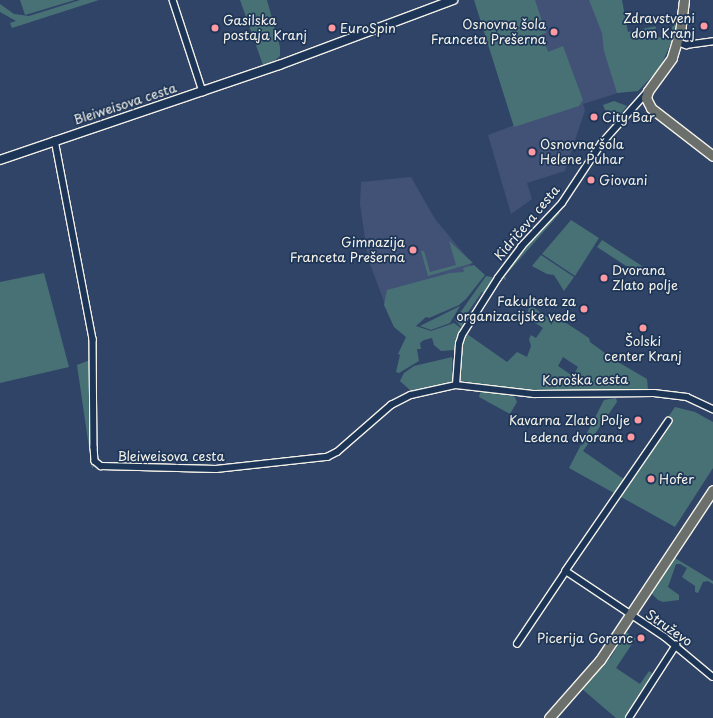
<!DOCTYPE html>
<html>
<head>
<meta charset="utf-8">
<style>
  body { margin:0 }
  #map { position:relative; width:713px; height:718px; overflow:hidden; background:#304468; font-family:"Playpen Sans",sans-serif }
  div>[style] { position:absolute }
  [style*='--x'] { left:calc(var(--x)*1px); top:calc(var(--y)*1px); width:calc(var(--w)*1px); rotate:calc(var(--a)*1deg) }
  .built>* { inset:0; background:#425276 }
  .green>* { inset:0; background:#487175 }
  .roads { filter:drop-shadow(1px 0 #f4f1e8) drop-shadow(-1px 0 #f4f1e8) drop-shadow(0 1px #f4f1e8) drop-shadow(0 -1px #f4f1e8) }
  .minor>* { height:5.5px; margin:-2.75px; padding:0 2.75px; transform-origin:2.75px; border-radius:2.75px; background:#1d3557 }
  .secondary>* { height:8px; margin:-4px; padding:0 4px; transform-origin:4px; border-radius:4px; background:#1d3557 }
  .primary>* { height:9px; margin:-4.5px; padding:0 4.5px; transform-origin:4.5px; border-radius:4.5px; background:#6b706d }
  .dots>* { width:11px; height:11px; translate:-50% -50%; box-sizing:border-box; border:2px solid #1d3557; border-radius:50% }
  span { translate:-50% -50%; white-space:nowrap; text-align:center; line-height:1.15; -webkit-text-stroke:3.5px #1d3557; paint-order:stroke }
  .poi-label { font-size:13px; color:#f4f1e8 }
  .right { translate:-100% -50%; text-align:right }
  .left { translate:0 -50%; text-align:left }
  .street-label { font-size:13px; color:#f4f1e8 }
</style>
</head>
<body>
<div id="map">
  <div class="built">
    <i style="clip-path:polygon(475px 0,616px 0,631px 69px,660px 68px,638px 91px,624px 91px,583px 104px,585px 110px,565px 171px,527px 183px,532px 199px,511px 214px,488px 135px,515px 125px)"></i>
    <i style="clip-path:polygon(411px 177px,435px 219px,470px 261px,474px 276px,391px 320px,368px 259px,360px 204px,361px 182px)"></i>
  </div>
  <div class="green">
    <i style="clip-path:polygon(20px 0,75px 0,25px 15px)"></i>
    <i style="clip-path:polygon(80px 0,99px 0,12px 28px,10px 23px,16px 21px,0 12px,0 4px,14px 14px,29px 16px)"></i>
    <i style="clip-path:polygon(240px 0,267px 0,280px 47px,280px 56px,274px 61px,263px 65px)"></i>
    <i style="clip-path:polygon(474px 0,535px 0,546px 33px,542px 34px,548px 52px,563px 46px,583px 100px,579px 106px,514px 127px)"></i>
    <i style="clip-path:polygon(589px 0,622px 0,628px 32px,656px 26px,655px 36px,670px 40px,673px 21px,662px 19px,668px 16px,675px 22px,676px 31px,660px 68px,638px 91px,617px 93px,604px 51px,602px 33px)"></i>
    <i style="clip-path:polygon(614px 101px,627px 106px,614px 121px,614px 113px,605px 110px,603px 105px)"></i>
    <i style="clip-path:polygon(558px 212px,560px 213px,505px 276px,506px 280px,504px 279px,503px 278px,526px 245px)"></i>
    <i style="clip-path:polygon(571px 220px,599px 238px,575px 276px,542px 254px)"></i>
    <i style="clip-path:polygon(602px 240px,642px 266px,637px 273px,597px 247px)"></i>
    <i style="clip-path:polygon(449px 241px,473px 263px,428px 276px,421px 251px,424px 251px,430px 272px,456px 265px)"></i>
    <i style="clip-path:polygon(541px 255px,574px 277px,564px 291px,554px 275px,547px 274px,532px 266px)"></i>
    <i style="clip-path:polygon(474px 265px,485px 275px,466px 299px,459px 305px,429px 318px,426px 317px,416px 326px,431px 331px,454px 323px,462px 329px,454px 350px,441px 351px,434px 345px,432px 338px,424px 340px,420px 343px,421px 349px,417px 349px,419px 361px,399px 373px,396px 372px,400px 355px,398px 354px,406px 337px,394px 327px,384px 305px,387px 290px,450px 273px,464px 272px,463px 268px)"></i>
    <i style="clip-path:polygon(44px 273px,69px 367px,0 383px,0 282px)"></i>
    <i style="clip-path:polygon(486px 276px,492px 277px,492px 282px,485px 294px,482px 292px,461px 322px,464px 325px,462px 328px,455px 320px)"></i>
    <i style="clip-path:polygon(460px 306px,450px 323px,431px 330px,420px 326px)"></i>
    <i style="clip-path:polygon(evenodd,533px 307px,547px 317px,554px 315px,589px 338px,590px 342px,613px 359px,647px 379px,648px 389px,530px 391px,461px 381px,461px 349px,467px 334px,507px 362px,517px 352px,527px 357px,531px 346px,529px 339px,531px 335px,536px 338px,543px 328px,526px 317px,529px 308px,533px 307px,563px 357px,578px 367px,573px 376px,558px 366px,563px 357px)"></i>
    <i style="clip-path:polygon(452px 357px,453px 380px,450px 383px,412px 392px,400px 381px,404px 373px,414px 366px)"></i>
    <i style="clip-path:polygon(90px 360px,95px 466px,92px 468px,77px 365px)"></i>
    <i style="clip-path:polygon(481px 389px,515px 397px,517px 402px,510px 414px,479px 397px)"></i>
    <i style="clip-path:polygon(616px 398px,617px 402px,583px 451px,625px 480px,675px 407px,695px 412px,713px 422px,713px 468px,675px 527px,569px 468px,604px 400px)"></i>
    <i style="clip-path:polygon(675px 558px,713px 581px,713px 584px,708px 581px,703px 582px,698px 593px,695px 592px,695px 586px,682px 577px,687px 568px,680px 564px,676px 564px,668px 587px,679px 595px,679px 600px,663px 602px,658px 600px,651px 593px)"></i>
    <i style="clip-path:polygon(626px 632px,636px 638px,616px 668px,640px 684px,649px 671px,654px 675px,628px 718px,616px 718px,582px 689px,611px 657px)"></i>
  </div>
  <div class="roads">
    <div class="minor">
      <i style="--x:173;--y:0;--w:97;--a:71.9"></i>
      <i style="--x:678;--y:42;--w:9;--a:21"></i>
      <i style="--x:686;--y:45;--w:27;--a:-8"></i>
      <i style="--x:55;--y:140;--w:203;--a:79.2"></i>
      <i style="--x:93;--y:339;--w:108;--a:89.5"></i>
      <i style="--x:94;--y:447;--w:14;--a:86"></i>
      <i style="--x:95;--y:461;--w:8;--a:40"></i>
      <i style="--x:101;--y:466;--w:115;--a:1.5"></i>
      <i style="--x:216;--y:469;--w:112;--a:-6.2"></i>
      <i style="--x:327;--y:457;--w:11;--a:-27"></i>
      <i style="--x:337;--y:452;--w:72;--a:-41"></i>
      <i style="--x:391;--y:405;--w:22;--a:-27"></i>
      <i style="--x:411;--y:395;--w:46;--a:-12.5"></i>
      <i style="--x:456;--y:385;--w:79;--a:6.6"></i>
      <i style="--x:534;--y:394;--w:120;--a:-0.5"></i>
      <i style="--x:654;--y:393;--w:33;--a:7"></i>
      <i style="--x:687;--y:397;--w:29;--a:25"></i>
      <i style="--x:456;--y:385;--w:41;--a:-85.8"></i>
      <i style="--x:459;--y:344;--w:9;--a:-72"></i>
      <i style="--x:462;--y:335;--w:67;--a:-57.7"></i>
      <i style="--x:498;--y:278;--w:39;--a:-53"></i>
      <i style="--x:521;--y:247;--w:60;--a:-47"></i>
      <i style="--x:562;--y:203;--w:71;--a:-56.5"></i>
      <i style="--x:601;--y:144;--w:71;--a:-48.4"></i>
      <i style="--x:669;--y:421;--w:182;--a:124.5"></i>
      <i style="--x:566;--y:571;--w:119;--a:33.7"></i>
      <i style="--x:665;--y:637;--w:62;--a:39.8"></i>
      <i style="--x:517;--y:644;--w:88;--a:-56.1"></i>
      <i style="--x:629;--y:718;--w:87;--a:-57.2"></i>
    </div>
    <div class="secondary">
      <i style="--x:0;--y:160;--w:295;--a:-18.8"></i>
      <i style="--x:279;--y:65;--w:186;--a:-20.5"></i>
    </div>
    <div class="primary">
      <i style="--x:684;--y:0;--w:31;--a:97"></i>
      <i style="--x:680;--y:31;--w:28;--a:107"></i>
      <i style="--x:672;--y:58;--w:41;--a:126"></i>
      <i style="--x:648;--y:91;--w:7;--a:106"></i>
      <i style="--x:646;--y:98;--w:11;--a:63"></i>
      <i style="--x:651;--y:108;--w:78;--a:37.7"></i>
      <i style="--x:549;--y:718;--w:77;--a:-48.7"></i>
      <i style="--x:600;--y:660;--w:204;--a:-56.4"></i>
    </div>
  </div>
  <div class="dots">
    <i style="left:704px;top:26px;background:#ff9aa2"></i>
    <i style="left:215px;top:28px;background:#ff9aa2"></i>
    <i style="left:332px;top:28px;background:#ff9aa2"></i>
    <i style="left:554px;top:32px;background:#ff9aa2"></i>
    <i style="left:594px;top:117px;background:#ff9aa2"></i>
    <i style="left:532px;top:152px;background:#ff9aa2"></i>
    <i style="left:591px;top:180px;background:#ff9aa2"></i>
    <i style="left:413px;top:250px;background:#ff9aa2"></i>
    <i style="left:604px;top:278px;background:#ff9aa2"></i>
    <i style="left:584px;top:309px;background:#ff9aa2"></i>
    <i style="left:643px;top:328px;background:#ff9aa2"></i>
    <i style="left:638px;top:420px;background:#ff9aa2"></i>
    <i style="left:631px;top:437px;background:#ff9aa2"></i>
    <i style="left:651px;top:479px;background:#ff9aa2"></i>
    <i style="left:641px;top:638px;background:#ff9aa2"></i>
  </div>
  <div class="poi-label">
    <span class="right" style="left:695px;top:26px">Zdravstveni<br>dom Kranj</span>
    <span class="left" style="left:223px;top:28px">Gasilska<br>postaja Kranj</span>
    <span class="right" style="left:546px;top:32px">Osnovna šola<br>Franceta Prešerna</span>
    <span class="left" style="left:340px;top:28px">EuroSpin</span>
    <span class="left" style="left:602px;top:117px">City Bar</span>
    <span class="left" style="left:540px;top:152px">Osnovna šola<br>Helene Puhar</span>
    <span class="left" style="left:599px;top:180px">Giovani</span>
    <span class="right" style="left:405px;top:250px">Gimnazija<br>Franceta Prešerna</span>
    <span class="left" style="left:612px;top:278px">Dvorana<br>Zlato polje</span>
    <span class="right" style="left:576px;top:309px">Fakulteta za<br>organizacijske vede</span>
    <span style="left:643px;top:349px">Šolski<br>center Kranj</span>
    <span class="right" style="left:630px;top:420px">Kavarna Zlato Polje</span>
    <span class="right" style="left:623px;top:437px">Ledena dvorana</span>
    <span class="left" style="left:659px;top:479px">Hofer</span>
    <span class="right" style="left:633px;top:638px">Picerija Gorenc</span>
  </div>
  <div class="street-label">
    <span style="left:125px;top:104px;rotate:-18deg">Bleiweisova cesta</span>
    <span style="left:527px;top:223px;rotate:-50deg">Kidričeva cesta</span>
    <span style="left:585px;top:380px;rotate:-1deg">Koroška cesta</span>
    <span style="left:171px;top:456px">Bleiweisova cesta</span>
    <span style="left:669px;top:628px;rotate:35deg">Struževo</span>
  </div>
</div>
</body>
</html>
